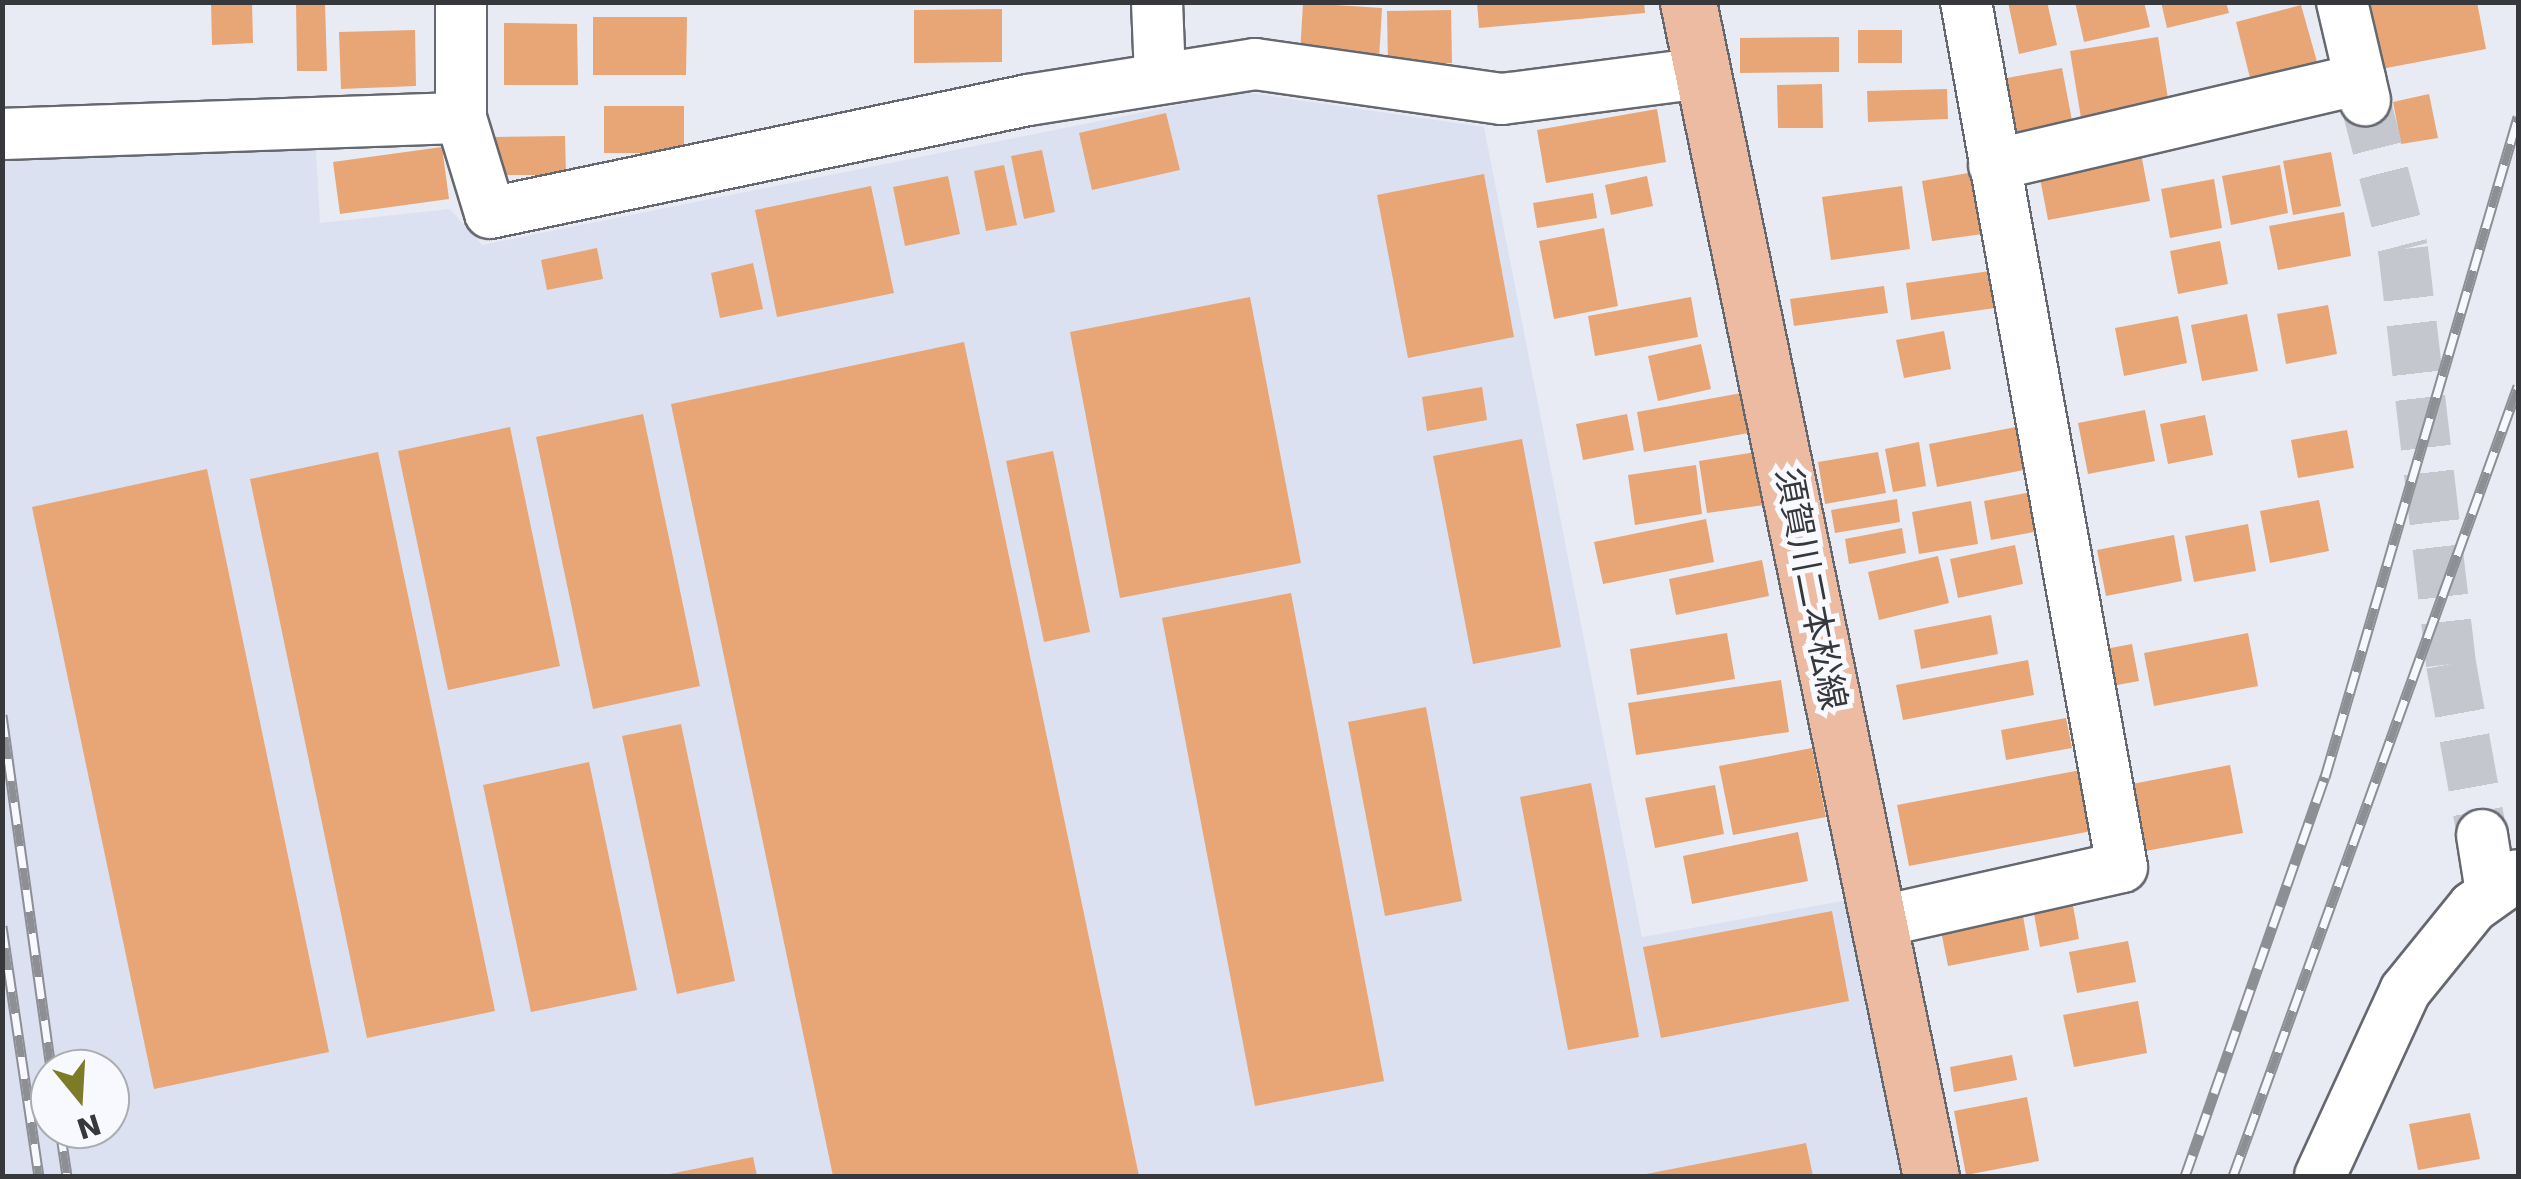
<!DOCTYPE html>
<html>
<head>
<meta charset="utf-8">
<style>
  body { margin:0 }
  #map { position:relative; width:2521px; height:1179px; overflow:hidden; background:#e8ebf3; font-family:"DejaVu Sans","Noto Sans JP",sans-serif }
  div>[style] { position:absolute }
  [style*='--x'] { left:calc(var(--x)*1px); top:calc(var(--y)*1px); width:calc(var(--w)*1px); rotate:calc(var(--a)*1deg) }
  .built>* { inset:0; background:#dbe1f0 }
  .building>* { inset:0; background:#e8a575 }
  .minor-tunnel>* { height:50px; margin-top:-25px; transform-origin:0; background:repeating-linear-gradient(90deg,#c4c7ce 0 50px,transparent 0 75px) }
  .roads { filter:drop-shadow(2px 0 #65686f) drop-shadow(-2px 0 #65686f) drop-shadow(0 2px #65686f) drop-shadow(0 -2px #65686f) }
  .minor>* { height:50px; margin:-25px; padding:0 25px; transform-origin:25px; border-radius:25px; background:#fff }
  .major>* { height:55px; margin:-27.5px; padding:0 27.5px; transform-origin:27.5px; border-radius:27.5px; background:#edbba1 }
  .rail>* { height:11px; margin-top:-5.5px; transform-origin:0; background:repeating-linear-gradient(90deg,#f7f9fe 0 22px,#8d8f95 0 44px); box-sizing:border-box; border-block:2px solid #8d8f95 }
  span { translate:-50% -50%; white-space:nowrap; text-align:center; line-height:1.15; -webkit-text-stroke:10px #f7f9fe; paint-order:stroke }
  .street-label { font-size:35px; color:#36383b }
  .frame { position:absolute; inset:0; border:5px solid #36383b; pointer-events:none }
  .north { position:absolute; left:30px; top:1049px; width:100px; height:100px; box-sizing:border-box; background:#f7f9fe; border:2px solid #aaacb0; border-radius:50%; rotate:162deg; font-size:28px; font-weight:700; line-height:40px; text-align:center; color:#36383b }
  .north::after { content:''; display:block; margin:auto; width:35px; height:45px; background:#7b7c25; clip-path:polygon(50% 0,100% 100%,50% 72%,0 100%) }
</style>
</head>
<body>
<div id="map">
  <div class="built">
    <i style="clip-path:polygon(evenodd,1243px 92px,1484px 127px,1642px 937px,1848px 900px,1904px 1176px,3px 1176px,2px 156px,315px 135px,320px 223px,450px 209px,482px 245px,1243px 92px,50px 1069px,110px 1069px,110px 1129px,50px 1129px,50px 1069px)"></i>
  </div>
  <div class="building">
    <i style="clip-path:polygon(211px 2px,252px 2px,253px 43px,212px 45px)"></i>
    <i style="clip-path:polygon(296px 2px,325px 2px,327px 71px,297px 71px)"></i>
    <i style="clip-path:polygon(1477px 2px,1644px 2px,1645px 13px,1479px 28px)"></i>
    <i style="clip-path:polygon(2008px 2px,2047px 2px,2057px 45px,2019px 54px)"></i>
    <i style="clip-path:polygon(2075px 2px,2144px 2px,2150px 27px,2084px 42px)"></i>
    <i style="clip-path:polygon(2161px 2px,2226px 2px,2229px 13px,2167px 28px)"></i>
    <i style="clip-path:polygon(2477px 2px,2486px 49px,2376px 70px,2364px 5px)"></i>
    <i style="clip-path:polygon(1303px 3px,1382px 8px,1379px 59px,1300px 54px)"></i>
    <i style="clip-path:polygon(2301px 5px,2319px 69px,2252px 86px,2236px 22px)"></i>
    <i style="clip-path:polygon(1002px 9px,1002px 62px,914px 63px,914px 10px)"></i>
    <i style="clip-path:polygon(1451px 10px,1452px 63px,1388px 65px,1387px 11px)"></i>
    <i style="clip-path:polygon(593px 17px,687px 17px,686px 75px,593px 75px)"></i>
    <i style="clip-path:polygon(504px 23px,577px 24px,578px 85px,504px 85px)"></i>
    <i style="clip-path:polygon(415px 30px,416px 86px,341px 89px,339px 32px)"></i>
    <i style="clip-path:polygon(1858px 30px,1902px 30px,1902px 63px,1858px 63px)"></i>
    <i style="clip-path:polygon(1839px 37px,1839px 72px,1740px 73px,1740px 38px)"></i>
    <i style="clip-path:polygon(2158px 37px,2170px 111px,2082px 124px,2070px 51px)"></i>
    <i style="clip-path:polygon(2062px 68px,2074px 131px,2008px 143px,1996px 80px)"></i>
    <i style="clip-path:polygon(1822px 84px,1823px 128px,1778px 128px,1777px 85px)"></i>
    <i style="clip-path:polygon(1947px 89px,1948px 119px,1868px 122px,1867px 91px)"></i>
    <i style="clip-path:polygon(2429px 94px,2438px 138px,2401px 144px,2393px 102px)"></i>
    <i style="clip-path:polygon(604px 106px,684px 106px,684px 153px,604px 153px)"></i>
    <i style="clip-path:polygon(1657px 109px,1666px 162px,1546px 183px,1537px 130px)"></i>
    <i style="clip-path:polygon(1166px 113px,1180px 170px,1092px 190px,1079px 133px)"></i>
    <i style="clip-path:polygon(565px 136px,566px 175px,493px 175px,494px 137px)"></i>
    <i style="clip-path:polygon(442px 147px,449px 199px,340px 214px,333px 162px)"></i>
    <i style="clip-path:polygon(2140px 148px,2150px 201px,2048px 220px,2038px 168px)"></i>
    <i style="clip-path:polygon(1042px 150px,1055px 212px,1024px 219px,1011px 156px)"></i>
    <i style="clip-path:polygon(2331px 152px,2341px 206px,2293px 215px,2283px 161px)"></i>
    <i style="clip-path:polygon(1004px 165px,1017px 225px,986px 231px,974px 171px)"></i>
    <i style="clip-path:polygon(2280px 165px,2288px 213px,2231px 225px,2222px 176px)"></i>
    <i style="clip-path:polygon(1980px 171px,1990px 233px,1932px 241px,1922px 181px)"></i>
    <i style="clip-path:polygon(1484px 174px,1514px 337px,1408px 358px,1377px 195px)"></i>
    <i style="clip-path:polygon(948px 176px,960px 234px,905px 246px,893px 187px)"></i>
    <i style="clip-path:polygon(1647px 176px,1653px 206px,1611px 215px,1605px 185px)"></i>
    <i style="clip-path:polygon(2214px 179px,2222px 228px,2170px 238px,2161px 189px)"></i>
    <i style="clip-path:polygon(871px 186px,894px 293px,777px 317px,755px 210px)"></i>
    <i style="clip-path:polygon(1902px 186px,1910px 249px,1831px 260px,1822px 197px)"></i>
    <i style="clip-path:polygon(1593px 193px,1597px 218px,1537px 228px,1533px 203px)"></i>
    <i style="clip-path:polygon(2344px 212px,2351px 256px,2278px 270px,2269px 226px)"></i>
    <i style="clip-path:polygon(1604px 228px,1618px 306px,1554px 319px,1539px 241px)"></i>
    <i style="clip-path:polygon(2220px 241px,2228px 284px,2178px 294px,2170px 251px)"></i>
    <i style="clip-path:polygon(597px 248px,603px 279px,547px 290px,541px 260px)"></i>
    <i style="clip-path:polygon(753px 263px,763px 309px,720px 318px,711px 273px)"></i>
    <i style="clip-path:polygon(1997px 270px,2002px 307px,1911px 320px,1906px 283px)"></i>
    <i style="clip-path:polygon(1884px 286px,1888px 313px,1794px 326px,1790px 299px)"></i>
    <i style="clip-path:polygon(1250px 297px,1301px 563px,1120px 598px,1070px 332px)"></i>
    <i style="clip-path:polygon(1691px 297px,1698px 337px,1595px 356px,1588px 316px)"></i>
    <i style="clip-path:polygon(2328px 305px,2337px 354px,2286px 364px,2277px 314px)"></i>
    <i style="clip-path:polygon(2247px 314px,2258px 371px,2202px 381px,2191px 325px)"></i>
    <i style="clip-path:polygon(2178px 316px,2187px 363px,2124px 376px,2115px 328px)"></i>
    <i style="clip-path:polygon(1944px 331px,1951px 369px,1904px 378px,1896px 340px)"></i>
    <i style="clip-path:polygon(964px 342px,1139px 1176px,833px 1176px,671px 404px)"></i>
    <i style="clip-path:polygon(1701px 344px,1711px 389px,1658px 401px,1648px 356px)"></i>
    <i style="clip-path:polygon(1482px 387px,1487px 420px,1427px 431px,1422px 397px)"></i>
    <i style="clip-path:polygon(1747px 392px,1754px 432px,1644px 452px,1637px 412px)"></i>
    <i style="clip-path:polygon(2145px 410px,2155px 461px,2088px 474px,2078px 423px)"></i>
    <i style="clip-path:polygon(643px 414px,700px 686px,593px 709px,536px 437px)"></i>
    <i style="clip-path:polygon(1627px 414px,1634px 450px,1583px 460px,1576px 424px)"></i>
    <i style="clip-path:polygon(2205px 415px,2213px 455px,2168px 464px,2160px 424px)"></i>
    <i style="clip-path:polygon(2021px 426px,2029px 469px,1937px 487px,1929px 444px)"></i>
    <i style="clip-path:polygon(510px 427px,560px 666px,448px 690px,398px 451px)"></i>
    <i style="clip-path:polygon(2347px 430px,2354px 468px,2298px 478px,2291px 440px)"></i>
    <i style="clip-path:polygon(1522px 439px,1561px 647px,1473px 664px,1433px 456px)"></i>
    <i style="clip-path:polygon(1919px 442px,1926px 486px,1893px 492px,1885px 449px)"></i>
    <i style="clip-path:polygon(1053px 451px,1090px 632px,1044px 642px,1006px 461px)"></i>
    <i style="clip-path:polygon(378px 452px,495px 1011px,367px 1038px,250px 479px)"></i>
    <i style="clip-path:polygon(1756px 452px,1764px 505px,1707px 513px,1699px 461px)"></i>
    <i style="clip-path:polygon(1878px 452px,1886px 493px,1825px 504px,1818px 462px)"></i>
    <i style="clip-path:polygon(1696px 465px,1702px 514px,1635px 525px,1628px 475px)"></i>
    <i style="clip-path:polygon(207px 469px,329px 1052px,154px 1089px,32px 507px)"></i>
    <i style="clip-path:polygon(2036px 491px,2044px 530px,1991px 540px,1984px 501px)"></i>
    <i style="clip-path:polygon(1897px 499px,1900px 522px,1835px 533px,1831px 510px)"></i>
    <i style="clip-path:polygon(2319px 500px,2329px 551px,2270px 563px,2260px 511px)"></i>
    <i style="clip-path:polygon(1971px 501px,1978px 544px,1919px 554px,1912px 512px)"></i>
    <i style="clip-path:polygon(1706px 519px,1714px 562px,1603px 584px,1594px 542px)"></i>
    <i style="clip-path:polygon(2248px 524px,2256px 571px,2194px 582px,2185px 536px)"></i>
    <i style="clip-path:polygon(1902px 528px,1906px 553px,1849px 564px,1845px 539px)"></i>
    <i style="clip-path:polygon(2174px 535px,2182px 581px,2106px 596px,2097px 550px)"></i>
    <i style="clip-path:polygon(2015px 545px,2023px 584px,1958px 598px,1950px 559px)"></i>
    <i style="clip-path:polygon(1938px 556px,1949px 603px,1879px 620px,1868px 572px)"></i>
    <i style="clip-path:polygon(1762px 560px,1769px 596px,1676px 615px,1669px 579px)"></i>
    <i style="clip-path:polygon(1291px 593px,1384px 1081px,1255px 1106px,1162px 618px)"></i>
    <i style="clip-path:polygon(1991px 615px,1998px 654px,1921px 669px,1914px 630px)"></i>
    <i style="clip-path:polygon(1727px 633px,1735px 679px,1637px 695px,1630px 649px)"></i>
    <i style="clip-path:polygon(2248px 633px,2258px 686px,2154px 706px,2144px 653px)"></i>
    <i style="clip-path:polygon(2132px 644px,2139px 681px,2112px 686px,2105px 649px)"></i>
    <i style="clip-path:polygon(2028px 660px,2034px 695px,1903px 720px,1896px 685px)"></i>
    <i style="clip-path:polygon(1781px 680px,1789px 732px,1636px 755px,1628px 703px)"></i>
    <i style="clip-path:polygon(1426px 707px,1462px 901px,1385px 916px,1348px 722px)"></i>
    <i style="clip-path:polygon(2066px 718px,2072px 748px,2006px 760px,2001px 730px)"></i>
    <i style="clip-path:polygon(681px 724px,735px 981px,677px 994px,622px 736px)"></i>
    <i style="clip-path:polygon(1812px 748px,1826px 817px,1733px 835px,1719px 766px)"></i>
    <i style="clip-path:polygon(589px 762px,637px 990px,531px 1012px,483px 785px)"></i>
    <i style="clip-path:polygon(2230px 765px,2243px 833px,2140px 852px,2127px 785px)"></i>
    <i style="clip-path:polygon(2086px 769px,2097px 830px,1909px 866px,1897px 805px)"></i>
    <i style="clip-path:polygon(1591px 783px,1639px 1037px,1568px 1050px,1520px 797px)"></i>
    <i style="clip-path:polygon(1715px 785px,1724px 834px,1655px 848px,1645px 798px)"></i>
    <i style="clip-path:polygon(1798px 832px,1808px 881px,1692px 904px,1683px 856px)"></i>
    <i style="clip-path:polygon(2072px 900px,2079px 939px,2040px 947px,2033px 908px)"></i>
    <i style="clip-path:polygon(1832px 911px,1849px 1001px,1661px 1038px,1643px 947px)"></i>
    <i style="clip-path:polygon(2023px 916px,2029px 950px,1948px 966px,1941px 931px)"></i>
    <i style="clip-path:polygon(2128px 941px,2136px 982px,2077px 993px,2069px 952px)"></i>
    <i style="clip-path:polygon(2138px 1001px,2147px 1053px,2074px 1067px,2063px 1015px)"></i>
    <i style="clip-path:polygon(2012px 1055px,2017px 1080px,1954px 1092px,1950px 1067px)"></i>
    <i style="clip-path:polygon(2027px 1097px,2039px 1161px,1966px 1175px,1954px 1111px)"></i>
    <i style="clip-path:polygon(2470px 1113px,2480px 1159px,2418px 1170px,2409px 1124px)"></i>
    <i style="clip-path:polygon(1806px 1143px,1813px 1176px,1641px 1176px,1641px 1175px)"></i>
    <i style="clip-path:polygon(753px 1157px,757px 1176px,666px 1176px,665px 1175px)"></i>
  </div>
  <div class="minor-tunnel">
    <i style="--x:2365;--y:100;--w:154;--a:75.7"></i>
    <i style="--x:2403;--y:249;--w:418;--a:83.4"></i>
    <i style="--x:2451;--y:664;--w:174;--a:79.7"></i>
  </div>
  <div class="roads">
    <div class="minor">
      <i style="--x:461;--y:2;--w:116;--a:90"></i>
      <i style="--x:461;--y:118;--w:99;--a:73"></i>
      <i style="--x:490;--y:213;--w:550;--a:-11.86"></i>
      <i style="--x:1028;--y:100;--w:230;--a:-9"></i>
      <i style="--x:1255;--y:64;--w:249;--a:8.1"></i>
      <i style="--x:1502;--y:99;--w:202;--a:-7.4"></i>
      <i style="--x:1157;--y:2;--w:75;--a:87.7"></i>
      <i style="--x:2342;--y:2;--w:101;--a:76.8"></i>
      <i style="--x:2;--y:134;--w:459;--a:-2"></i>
      <i style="--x:1994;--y:165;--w:376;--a:-13.2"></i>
      <i style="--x:2482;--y:835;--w:58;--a:81"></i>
      <i style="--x:1878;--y:922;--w:250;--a:-12.7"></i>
      <i style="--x:2122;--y:867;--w:879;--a:-100.22"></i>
      <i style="--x:2320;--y:1176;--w:204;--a:-65.3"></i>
      <i style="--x:2405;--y:991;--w:108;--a:-51"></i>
      <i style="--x:2473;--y:907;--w:55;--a:-35.4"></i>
    </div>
    <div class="major">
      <i style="--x:1688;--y:2;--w:1199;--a:78.31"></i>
    </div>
  </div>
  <div class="rail">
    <i style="--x:2;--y:715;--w:357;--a:82.1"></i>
    <i style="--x:2;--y:926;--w:253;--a:81.6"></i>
    <i style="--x:60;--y:1129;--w:48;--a:81.5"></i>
    <i style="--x:2185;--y:1176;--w:423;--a:-70.7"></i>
    <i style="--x:2325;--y:777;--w:688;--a:-73.7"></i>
    <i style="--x:2233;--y:1176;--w:840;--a:-70.16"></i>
  </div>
  <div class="street-label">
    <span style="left:1811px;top:589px;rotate:79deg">須賀川二本松線</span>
  </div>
  <div class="frame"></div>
  <div class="north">N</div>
</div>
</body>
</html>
